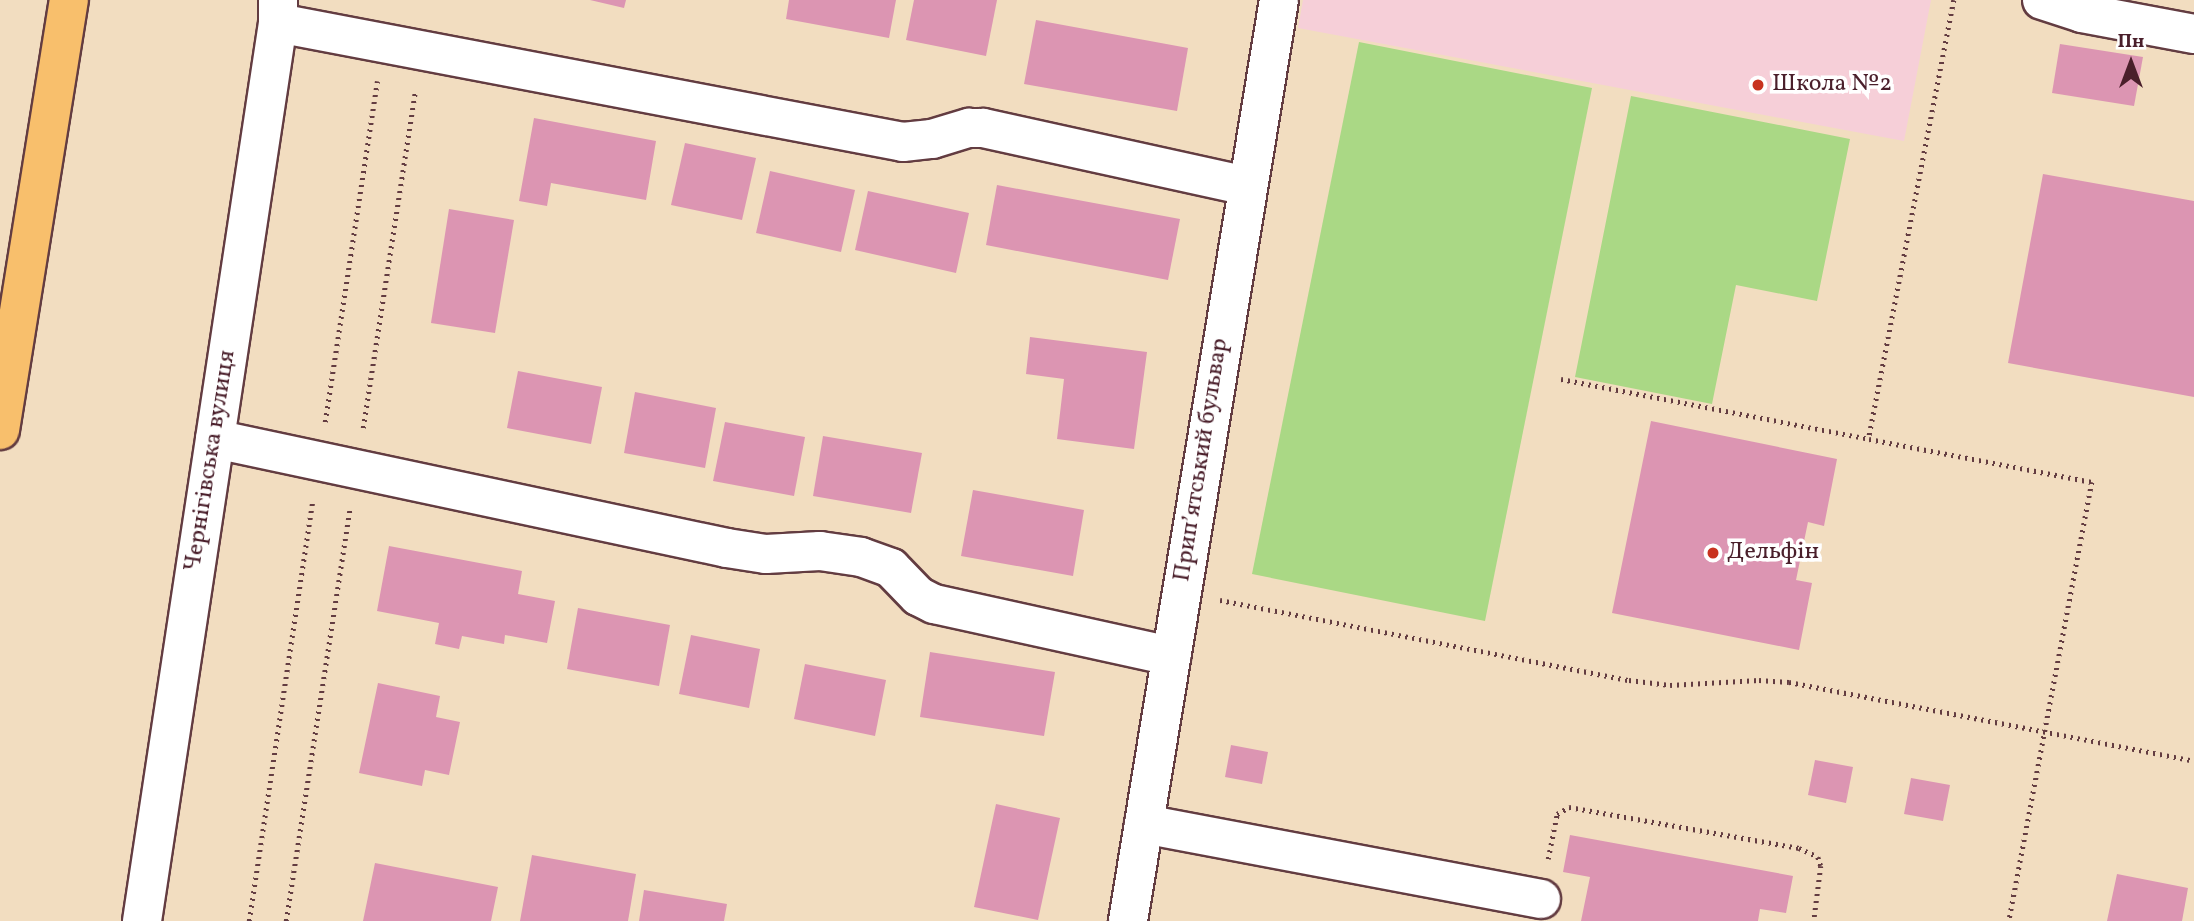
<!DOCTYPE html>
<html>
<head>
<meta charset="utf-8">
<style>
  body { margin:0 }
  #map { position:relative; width:2194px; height:921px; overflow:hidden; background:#f2ddc0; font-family:Vollkorn,serif }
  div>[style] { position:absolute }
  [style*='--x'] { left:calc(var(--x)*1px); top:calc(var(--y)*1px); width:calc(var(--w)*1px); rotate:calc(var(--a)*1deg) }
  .built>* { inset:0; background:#f6cfd8 }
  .green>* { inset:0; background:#aad885 }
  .building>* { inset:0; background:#dc95b2 }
  .path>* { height:4.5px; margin-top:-2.25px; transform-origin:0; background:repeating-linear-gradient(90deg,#633c41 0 2px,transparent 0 7px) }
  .roads { filter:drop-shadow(2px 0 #633c41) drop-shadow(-2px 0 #633c41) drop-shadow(0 2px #633c41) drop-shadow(0 -2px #633c41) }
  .minor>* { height:38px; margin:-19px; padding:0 19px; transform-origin:19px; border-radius:19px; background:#fff }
  .major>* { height:38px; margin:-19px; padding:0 19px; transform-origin:19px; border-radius:19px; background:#f8bf6c }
  .dots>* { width:19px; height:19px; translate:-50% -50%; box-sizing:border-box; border:4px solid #fff; border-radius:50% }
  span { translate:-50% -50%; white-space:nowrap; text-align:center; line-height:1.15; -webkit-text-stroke:7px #fff; paint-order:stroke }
  .poi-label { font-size:24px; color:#4a1f2b }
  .left { translate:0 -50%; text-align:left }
  .street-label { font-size:24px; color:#4a1f2b }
  .north { position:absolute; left:2096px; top:28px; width:70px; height:70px; -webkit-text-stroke:5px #fff; paint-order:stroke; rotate:0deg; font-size:19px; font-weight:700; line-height:28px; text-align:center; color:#4a1f2b }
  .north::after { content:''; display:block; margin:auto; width:24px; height:32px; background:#4a1f2b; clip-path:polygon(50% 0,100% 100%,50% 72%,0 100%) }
</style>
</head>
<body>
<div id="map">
  <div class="built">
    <i style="clip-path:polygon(1303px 0,1931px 0,1904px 141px,1298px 28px)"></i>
  </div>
  <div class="green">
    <i style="clip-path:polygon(1359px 42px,1592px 88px,1485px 621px,1252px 574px)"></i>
    <i style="clip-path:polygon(1631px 96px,1850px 139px,1817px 301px,1736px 285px,1712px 404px,1575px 377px)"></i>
  </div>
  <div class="building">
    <i style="clip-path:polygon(590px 0,626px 0,624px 8px)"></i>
    <i style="clip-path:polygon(789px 0,896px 0,889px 38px,786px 19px)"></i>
    <i style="clip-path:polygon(914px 0,997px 0,986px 56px,906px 40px)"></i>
    <i style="clip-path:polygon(1036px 20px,1188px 48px,1177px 111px,1024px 84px)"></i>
    <i style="clip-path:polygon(2060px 44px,2143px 57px,2134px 106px,2052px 93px)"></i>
    <i style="clip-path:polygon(534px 118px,656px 141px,646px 200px,551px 183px,547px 206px,519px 201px)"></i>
    <i style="clip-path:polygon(685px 143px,756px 158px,742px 220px,671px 205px)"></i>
    <i style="clip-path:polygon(770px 171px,855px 190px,841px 252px,756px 233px)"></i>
    <i style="clip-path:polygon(2043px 174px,2194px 201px,2194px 397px,2008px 363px)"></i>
    <i style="clip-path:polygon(997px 185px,1180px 219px,1168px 280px,986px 245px)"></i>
    <i style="clip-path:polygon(868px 191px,969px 213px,956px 273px,855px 250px)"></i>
    <i style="clip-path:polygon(449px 209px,514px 220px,495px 333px,431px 323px)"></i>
    <i style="clip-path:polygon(1030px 337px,1147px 352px,1134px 449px,1057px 439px,1064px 379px,1026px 374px)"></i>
    <i style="clip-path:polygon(518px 371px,602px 387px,591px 444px,507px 428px)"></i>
    <i style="clip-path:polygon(635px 392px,716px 408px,705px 468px,624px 453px)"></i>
    <i style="clip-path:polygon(1651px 421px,1837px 459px,1824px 526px,1808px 522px,1796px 580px,1812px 583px,1799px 650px,1612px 613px)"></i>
    <i style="clip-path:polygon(725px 422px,805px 437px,794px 496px,713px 481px)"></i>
    <i style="clip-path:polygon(823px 436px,922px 453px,911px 513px,813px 496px)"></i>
    <i style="clip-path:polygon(973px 490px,1084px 510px,1073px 576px,961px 556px)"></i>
    <i style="clip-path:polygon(389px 546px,522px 571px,518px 594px,555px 601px,547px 643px,505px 635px,504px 644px,462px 636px,459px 649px,435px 644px,439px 623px,377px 611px)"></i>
    <i style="clip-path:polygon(578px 608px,670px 625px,659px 686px,567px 669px)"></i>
    <i style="clip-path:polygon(691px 635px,760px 649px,749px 708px,679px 694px)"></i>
    <i style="clip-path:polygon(930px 652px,1055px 672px,1044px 736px,920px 717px)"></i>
    <i style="clip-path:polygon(805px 664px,886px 680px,875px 736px,794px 719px)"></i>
    <i style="clip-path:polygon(378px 683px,440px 696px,436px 717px,460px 722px,449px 775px,425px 770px,422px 786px,359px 773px)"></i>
    <i style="clip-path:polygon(1231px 745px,1268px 752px,1262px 784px,1225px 777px)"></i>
    <i style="clip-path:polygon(1815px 760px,1853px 767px,1846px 803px,1808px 795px)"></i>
    <i style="clip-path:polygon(1911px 778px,1950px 785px,1943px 821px,1904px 814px)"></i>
    <i style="clip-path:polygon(996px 804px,1060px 818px,1038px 920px,974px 907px)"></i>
    <i style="clip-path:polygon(1570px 835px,1793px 876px,1786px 913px,1760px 909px,1758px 921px,1581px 921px,1590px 877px,1563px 872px)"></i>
    <i style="clip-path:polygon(532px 855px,636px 874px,628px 921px,520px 921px)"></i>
    <i style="clip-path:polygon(375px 863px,498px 887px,491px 921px,363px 921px)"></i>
    <i style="clip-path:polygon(2117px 874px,2188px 888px,2182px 921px,2107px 921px)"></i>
    <i style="clip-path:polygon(644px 890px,727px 904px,724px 921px,639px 921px)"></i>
  </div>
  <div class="path">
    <i style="--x:1954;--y:0;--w:447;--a:101"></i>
    <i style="--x:1869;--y:439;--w:227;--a:10.9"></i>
    <i style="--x:2092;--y:482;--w:447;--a:100.7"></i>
    <i style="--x:1561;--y:379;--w:314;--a:11"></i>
    <i style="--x:325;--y:422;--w:345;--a:-81.3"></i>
    <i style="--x:363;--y:428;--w:341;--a:-81.2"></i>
    <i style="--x:1220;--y:600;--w:417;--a:11.1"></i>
    <i style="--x:1629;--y:680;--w:41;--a:7"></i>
    <i style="--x:1670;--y:685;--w:89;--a:-3.2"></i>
    <i style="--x:1759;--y:680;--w:30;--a:4"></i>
    <i style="--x:1789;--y:682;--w:413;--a:11"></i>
    <i style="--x:1548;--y:859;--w:46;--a:-78.7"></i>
    <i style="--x:1557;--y:814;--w:14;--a:-30"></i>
    <i style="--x:1569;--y:807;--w:234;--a:10.1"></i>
    <i style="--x:1799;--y:848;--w:21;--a:25"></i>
    <i style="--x:1818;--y:857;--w:9;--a:72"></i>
    <i style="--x:1821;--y:866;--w:55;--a:97.3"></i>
    <i style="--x:249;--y:921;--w:426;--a:-81.4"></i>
    <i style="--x:286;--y:921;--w:417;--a:-81.2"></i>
  </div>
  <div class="roads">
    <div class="minor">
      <i style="--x:2042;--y:0;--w:42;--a:18"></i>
      <i style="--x:2082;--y:13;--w:114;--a:10.6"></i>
      <i style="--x:278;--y:23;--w:636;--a:10.78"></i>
      <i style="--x:903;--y:142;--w:29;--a:-6"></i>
      <i style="--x:932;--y:139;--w:39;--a:-17"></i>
      <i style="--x:969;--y:128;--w:14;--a:0"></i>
      <i style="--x:983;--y:128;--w:270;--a:12.4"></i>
      <i style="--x:215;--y:439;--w:523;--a:12.02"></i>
      <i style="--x:727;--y:548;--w:39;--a:9"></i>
      <i style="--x:766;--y:554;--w:54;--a:-3.2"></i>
      <i style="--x:820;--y:551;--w:41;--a:8.3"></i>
      <i style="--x:861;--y:557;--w:32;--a:20"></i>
      <i style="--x:891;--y:568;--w:39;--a:46"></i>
      <i style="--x:918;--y:596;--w:18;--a:27"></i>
      <i style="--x:934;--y:604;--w:243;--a:12.4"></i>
      <i style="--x:1144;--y:824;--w:404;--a:10.7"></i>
      <i style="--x:142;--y:921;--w:908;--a:-81.39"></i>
      <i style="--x:278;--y:23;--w:23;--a:-90"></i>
      <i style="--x:1128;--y:921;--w:933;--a:-80.69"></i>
    </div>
    <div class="major">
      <i style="--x:0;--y:430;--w:436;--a:-80.9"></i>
    </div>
  </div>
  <div class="dots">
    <i style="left:1758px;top:85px;background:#c8321e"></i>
    <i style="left:1713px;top:553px;background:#c8321e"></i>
  </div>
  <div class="poi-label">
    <span class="left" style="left:1772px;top:85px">Школа №2</span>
    <span class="left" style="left:1727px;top:553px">Дельфін</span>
  </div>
  <div class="street-label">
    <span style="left:1202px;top:460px;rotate:-81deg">Припʼятський бульвар</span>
    <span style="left:211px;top:461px;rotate:-81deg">Чернігівська вулиця</span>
  </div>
  <div class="north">Пн</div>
</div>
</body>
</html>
